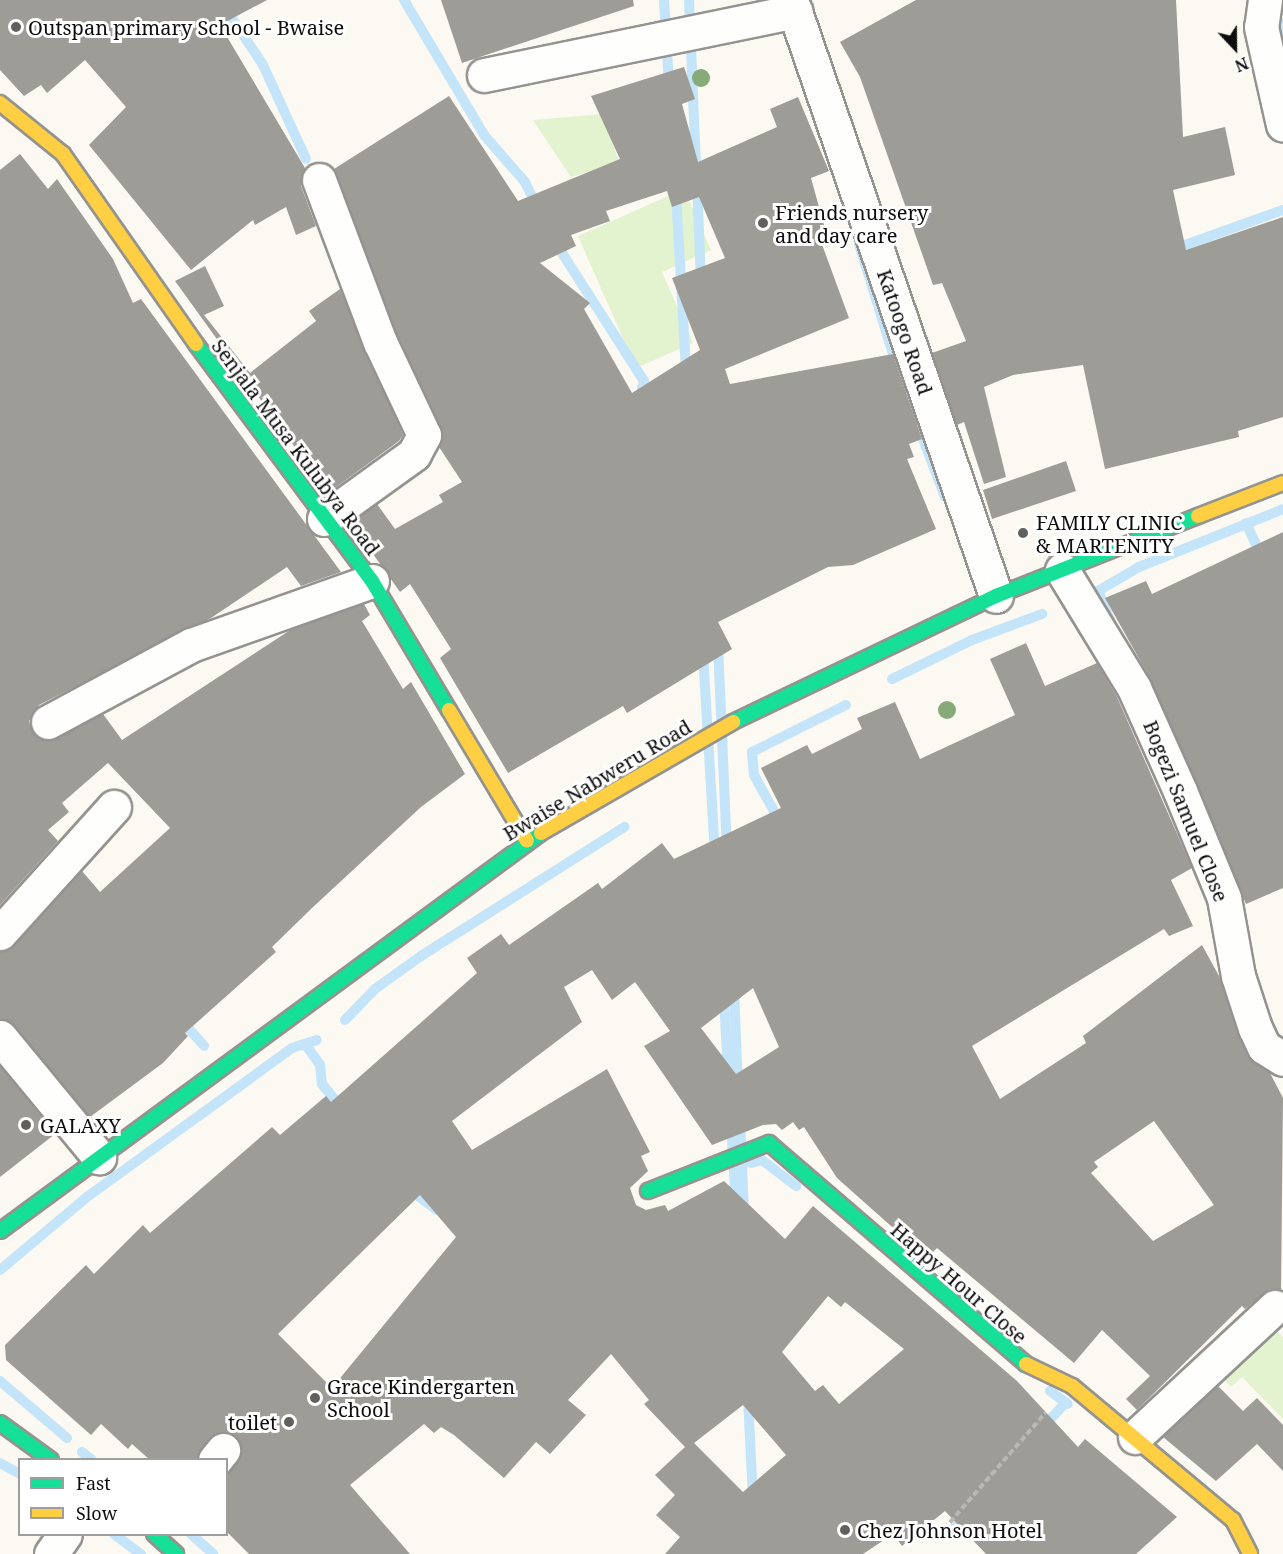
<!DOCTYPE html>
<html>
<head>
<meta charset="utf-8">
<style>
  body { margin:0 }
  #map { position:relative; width:1283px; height:1554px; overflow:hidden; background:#fbf9f1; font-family:"Noto Serif",serif }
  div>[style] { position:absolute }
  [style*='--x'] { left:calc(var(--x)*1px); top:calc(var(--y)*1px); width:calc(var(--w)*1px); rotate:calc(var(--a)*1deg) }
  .green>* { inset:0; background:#e3f2cf }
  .stream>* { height:10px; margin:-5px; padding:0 5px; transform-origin:5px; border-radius:5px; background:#c4e4f9 }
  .building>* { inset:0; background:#9e9c97 }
  .path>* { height:4px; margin-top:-2px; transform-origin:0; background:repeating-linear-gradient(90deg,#b8b8b6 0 6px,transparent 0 9px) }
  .roads { filter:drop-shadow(2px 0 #949390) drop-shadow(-2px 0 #949390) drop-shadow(0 2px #949390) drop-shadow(0 -2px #949390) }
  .street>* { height:33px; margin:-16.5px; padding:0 16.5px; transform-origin:16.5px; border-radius:16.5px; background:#fefefd }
  .fast>* { height:14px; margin:-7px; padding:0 7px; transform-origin:7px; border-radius:7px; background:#16e098 }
  .slow>* { height:14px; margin:-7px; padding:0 7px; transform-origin:7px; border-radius:7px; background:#ffcf43 }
  .trees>* { width:18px; height:18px; margin:-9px; border-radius:50%; background:#86ab79 }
  .dots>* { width:16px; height:16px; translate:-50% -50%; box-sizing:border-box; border:3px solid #fff; border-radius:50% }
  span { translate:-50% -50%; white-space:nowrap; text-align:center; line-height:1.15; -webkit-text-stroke:6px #fff; paint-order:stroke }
  .poi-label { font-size:20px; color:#0d0d0d }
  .left { translate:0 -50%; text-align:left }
  .right { translate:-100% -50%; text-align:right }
  .street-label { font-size:20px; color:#0d0d0d }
  .legend { position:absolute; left:18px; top:1458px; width:210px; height:78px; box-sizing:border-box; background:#fff; border:2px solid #9e9e9e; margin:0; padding:8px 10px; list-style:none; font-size:18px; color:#0d0d0d }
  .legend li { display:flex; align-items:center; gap:12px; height:30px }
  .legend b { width:30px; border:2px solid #9e9e9e }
  .north { position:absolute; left:1205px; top:18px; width:60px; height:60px; -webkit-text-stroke:4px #fff; paint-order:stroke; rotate:158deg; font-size:16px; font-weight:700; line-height:24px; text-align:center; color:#0d0d0d }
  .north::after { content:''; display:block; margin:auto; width:21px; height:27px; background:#0d0d0d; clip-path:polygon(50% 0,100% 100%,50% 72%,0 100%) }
</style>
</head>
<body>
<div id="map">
  <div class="green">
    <i style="clip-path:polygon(603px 114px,619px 162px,571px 177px,533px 120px)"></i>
    <i style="clip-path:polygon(684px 189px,711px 250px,662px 272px,693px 343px,636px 368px,578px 236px)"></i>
    <i style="clip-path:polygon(1270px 1324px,1283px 1337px,1283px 1419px,1242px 1377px,1231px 1387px,1218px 1373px)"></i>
  </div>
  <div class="stream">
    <i style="--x:220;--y:0;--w:78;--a:56.5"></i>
    <i style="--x:263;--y:65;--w:103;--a:65.4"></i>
    <i style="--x:404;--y:0;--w:157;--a:59.3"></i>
    <i style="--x:484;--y:135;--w:62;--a:48.9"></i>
    <i style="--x:525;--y:182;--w:28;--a:64"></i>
    <i style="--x:664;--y:0;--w:84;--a:86.6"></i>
    <i style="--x:689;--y:0;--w:168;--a:87.6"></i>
    <i style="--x:1278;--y:45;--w:22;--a:-77"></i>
    <i style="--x:697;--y:183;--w:98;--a:87.7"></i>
    <i style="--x:676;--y:192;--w:179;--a:86.8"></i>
    <i style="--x:555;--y:242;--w:165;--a:57.4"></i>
    <i style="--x:644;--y:381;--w:16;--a:104"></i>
    <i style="--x:859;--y:244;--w:129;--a:72.8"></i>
    <i style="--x:1171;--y:250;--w:119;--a:-19.7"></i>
    <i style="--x:911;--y:407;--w:96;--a:69.3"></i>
    <i style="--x:1246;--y:523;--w:35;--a:65"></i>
    <i style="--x:1112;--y:625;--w:37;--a:-112"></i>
    <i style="--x:1098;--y:591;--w:48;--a:-30.3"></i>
    <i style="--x:1139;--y:567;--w:155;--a:-21.9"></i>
    <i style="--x:718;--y:645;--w:203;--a:87.5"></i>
    <i style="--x:703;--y:653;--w:200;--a:86.6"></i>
    <i style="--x:892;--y:679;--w:89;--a:-26"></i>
    <i style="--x:972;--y:640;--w:75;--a:-20.4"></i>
    <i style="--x:780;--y:822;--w:54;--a:-119"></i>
    <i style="--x:754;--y:775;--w:23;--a:-95"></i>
    <i style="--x:752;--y:752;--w:105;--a:-26.6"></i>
    <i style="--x:734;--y:989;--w:99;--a:87.7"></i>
    <i style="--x:724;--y:998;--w:77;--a:87"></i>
    <i style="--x:180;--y:1019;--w:36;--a:48"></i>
    <i style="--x:345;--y:1020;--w:43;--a:-45.9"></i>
    <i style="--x:375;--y:989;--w:57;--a:-35.7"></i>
    <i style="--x:421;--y:956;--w:241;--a:-32.4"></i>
    <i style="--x:305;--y:1044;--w:26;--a:54"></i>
    <i style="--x:320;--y:1065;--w:19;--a:84"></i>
    <i style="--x:322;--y:1084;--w:33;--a:51"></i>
    <i style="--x:740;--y:1121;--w:92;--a:87.5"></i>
    <i style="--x:731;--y:1123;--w:81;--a:86.5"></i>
    <i style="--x:751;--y:1163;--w:11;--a:-15"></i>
    <i style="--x:762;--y:1160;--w:43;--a:37.4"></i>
    <i style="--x:409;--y:1189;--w:35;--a:37"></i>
    <i style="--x:0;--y:1270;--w:114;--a:-40"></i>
    <i style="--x:87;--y:1197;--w:253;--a:-36"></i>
    <i style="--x:292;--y:1048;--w:26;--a:-18"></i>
    <i style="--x:0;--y:1381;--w:88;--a:40.4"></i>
    <i style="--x:1050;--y:1391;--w:22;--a:36"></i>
    <i style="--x:748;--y:1399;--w:98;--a:87.1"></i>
    <i style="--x:1042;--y:1428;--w:35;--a:-47"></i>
    <i style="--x:82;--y:1452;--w:13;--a:39"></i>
    <i style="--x:0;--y:1463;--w:23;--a:29"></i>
    <i style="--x:953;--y:1529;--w:21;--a:-47"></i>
    <i style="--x:114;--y:1534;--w:34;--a:37"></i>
    <i style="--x:191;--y:1534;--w:30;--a:42"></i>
  </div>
  <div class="building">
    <i style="clip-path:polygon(0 0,267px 0,220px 25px,305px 168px,301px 186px,316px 226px,296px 235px,286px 207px,255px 225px,253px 220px,191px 270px,89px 145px,126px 107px,85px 60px,47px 93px,41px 85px,24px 96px,0 70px)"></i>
    <i style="clip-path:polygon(441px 0,633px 0,634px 6px,462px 63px)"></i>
    <i style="clip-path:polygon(916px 0,1176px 0,1183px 137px,1225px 127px,1235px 175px,1173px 190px,1186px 250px,1283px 217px,1283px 417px,1238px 431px,1239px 437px,1105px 469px,1083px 365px,1013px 375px,984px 387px,1006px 477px,984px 484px,964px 422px,957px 425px,932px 353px,966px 341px,942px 283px,933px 285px,860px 77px,840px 42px)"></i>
    <i style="clip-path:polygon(evenodd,684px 67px,695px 99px,682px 104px,698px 162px,777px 127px,770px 109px,798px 97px,829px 171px,811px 178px,827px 236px,820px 239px,849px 318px,725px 369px,730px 384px,893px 354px,922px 439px,909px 444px,914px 457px,907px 459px,936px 529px,853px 565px,828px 567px,718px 622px,732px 649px,627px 713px,623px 706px,508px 773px,440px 658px,451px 649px,410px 584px,400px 592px,351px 523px,377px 504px,395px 529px,443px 502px,439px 495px,462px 482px,439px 447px,441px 427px,397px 335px,334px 169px,449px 96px,518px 201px,620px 159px,591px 96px,684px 67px,667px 191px,672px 207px,699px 197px,725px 258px,672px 278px,700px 350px,632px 393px,584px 309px,590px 303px,540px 263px,576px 246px,571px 235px,610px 221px,606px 211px,667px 191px)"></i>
    <i style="clip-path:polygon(20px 154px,48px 189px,57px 179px,113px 259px,133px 303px,141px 299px,341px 572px,301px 586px,287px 567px,211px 618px,39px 705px,29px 721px,32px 731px,47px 741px,56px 739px,103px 714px,122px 740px,292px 629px,364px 604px,370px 615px,362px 621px,403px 689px,411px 682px,465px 774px,421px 807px,312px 908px,272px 947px,276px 952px,185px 1033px,188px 1036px,163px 1063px,90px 1117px,14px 1025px,0 1019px,0 951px,14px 946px,82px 871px,100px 892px,170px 828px,108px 763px,62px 803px,69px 812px,48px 830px,58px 841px,0 905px,0 170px)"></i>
    <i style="clip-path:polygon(205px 266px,224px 306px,204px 315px,250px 373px,316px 321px,309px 311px,340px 289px,403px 435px,399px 441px,328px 493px,175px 281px)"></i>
    <i style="clip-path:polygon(1066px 461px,1076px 491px,992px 519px,983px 490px)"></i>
    <i style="clip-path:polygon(1283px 532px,1283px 888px,1246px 904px,1151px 680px,1105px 598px,1146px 581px,1152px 594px)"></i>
    <i style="clip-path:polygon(evenodd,1026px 643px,1045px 686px,1097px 663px,1117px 697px,1192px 868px,1171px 880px,1193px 926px,1169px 936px,1164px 929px,972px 1046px,1000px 1099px,1086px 1043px,1083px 1036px,1202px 945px,1219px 976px,1247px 1055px,1270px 1073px,1283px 1098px,1281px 1290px,1270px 1289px,1245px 1309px,1242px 1306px,1137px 1410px,1126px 1399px,1150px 1376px,1102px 1330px,1074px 1363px,937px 1248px,927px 1258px,837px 1178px,804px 1127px,799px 1130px,793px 1122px,782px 1130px,776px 1124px,763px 1125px,712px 1145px,644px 1046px,670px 1031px,635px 982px,612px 1000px,592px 970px,564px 987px,582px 1022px,452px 1121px,472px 1150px,607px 1069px,650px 1152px,641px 1156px,648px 1171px,630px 1188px,636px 1205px,646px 1210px,665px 1205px,668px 1211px,724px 1181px,785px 1239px,813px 1206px,1017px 1381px,1078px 1447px,1085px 1439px,1177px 1517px,1136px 1554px,986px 1554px,945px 1511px,902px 1546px,893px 1534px,863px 1554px,665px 1554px,680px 1537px,656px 1515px,675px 1495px,655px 1475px,685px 1447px,644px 1404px,649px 1400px,611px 1354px,568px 1400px,586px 1415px,550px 1454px,536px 1442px,504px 1478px,454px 1435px,441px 1427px,434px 1433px,424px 1424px,350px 1485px,410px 1554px,249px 1554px,226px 1531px,226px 1474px,242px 1452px,234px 1435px,216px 1433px,197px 1460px,150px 1460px,132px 1444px,128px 1449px,101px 1424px,91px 1435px,6px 1360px,5px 1345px,86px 1265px,94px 1274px,143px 1225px,150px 1233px,272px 1127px,280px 1135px,326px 1096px,331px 1102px,477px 973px,467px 958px,501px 934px,509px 945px,598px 883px,602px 889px,662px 843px,674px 859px,781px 808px,761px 768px,807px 745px,812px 754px,862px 729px,857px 718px,895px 702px,920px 759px,1015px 715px,990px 659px,1026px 643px,753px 988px,779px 1047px,736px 1074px,701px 1028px,753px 988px,1026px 643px,1154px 1121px,1214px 1205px,1153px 1241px,1091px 1173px,1098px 1167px,1094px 1162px,1154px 1121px,1026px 643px,420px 1195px,456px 1237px,332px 1388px,278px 1334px,420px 1195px,1026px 643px,828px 1296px,841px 1307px,845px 1302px,904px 1349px,839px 1404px,823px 1385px,815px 1391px,782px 1352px,828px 1296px,1026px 643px,743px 1405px,786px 1455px,743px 1492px,694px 1443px,743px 1405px)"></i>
    <i style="clip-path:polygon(0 1066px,55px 1134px,0 1177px)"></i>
    <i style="clip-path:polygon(1218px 1386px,1243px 1411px,1257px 1398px,1283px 1425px,1283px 1471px,1257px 1444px,1216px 1481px,1163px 1437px)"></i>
  </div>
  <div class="path">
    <i style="--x:944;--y:1529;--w:155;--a:-48.9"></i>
  </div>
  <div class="roads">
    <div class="street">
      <i style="--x:791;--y:0;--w:630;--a:71.02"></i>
      <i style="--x:1265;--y:0;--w:27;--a:98"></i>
      <i style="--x:1261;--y:27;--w:100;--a:77.3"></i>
      <i style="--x:484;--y:75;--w:318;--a:-11.6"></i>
      <i style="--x:319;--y:180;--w:173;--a:69.4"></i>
      <i style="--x:380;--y:342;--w:103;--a:64.7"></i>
      <i style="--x:424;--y:435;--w:21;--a:118"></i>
      <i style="--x:414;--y:454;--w:111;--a:144.2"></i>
      <i style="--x:1062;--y:570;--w:138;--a:58.6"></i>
      <i style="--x:1134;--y:688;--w:113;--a:65.9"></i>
      <i style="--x:1180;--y:791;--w:116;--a:67.6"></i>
      <i style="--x:1224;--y:898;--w:79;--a:79.8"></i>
      <i style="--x:1238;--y:976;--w:55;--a:71.9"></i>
      <i style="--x:1255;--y:1028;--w:21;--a:65"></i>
      <i style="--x:1264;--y:1047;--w:22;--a:32"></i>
      <i style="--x:48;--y:722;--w:162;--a:-28.3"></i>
      <i style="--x:191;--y:645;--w:192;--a:-19.5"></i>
      <i style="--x:0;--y:933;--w:170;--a:-47.9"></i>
      <i style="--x:0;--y:1037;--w:156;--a:50.5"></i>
      <i style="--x:1135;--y:1437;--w:191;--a:-42.9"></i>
      <i style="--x:215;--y:1460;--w:13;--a:-51"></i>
      <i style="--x:51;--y:1554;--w:24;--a:-55"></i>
    </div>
    <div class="fast">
      <i style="--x:196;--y:344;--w:295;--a:53.4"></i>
      <i style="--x:372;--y:581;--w:150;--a:59.2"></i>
      <i style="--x:733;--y:722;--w:292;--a:-25.6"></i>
      <i style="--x:996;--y:596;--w:217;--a:-21.6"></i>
      <i style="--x:648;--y:1191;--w:130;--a:-21.6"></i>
      <i style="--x:769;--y:1143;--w:339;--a:40.7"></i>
      <i style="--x:0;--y:1231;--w:672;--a:-36.34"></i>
      <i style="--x:0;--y:1423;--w:63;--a:36"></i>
      <i style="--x:154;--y:1534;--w:30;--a:42"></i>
    </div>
    <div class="slow">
      <i style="--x:0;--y:103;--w:81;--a:39"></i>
      <i style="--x:63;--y:154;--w:232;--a:55"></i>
      <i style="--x:1198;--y:516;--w:91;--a:-21.2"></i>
      <i style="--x:449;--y:710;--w:152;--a:59.2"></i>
      <i style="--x:541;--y:833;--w:222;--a:-30"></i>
      <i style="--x:1026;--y:1364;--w:51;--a:25.6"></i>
      <i style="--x:1072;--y:1386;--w:209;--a:39.8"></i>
      <i style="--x:1233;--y:1520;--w:38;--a:63"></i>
    </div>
  </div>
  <div class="trees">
    <i style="left:701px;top:78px"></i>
    <i style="left:947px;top:710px"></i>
  </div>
  <div class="dots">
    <i style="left:16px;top:27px;background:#60605d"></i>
    <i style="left:763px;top:223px;background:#60605d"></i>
    <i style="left:1023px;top:533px;background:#60605d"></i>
    <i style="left:26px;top:1125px;background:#60605d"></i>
    <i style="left:315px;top:1398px;background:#60605d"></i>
    <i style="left:289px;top:1422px;background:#60605d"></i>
    <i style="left:845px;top:1530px;background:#60605d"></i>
  </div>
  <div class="poi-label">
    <span class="left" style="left:28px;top:27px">Outspan primary School - Bwaise</span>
    <span class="left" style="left:775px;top:224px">Friends nursery<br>and day care</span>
    <span class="left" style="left:1036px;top:534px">FAMILY CLINIC<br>&amp; MARTENITY</span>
    <span class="left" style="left:40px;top:1125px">GALAXY</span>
    <span class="left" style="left:327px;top:1398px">Grace Kindergarten<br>School</span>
    <span class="right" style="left:277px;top:1422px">toilet</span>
    <span class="left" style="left:857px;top:1530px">Chez Johnson Hotel</span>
  </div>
  <div class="street-label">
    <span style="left:905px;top:332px;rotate:71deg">Katoogo Road</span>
    <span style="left:296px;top:447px;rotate:53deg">Senjala Musa Kulubya Road</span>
    <span style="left:597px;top:780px;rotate:-31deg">Bwaise Nabweru Road</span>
    <span style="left:1186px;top:811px;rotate:68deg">Bogezi Samuel Close</span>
    <span style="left:959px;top:1283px;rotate:41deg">Happy Hour Close</span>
  </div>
  <ul class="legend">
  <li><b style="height:8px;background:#16e098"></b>Fast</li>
  <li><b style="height:8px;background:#ffcf43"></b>Slow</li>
  </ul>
  <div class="north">N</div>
</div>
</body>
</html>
